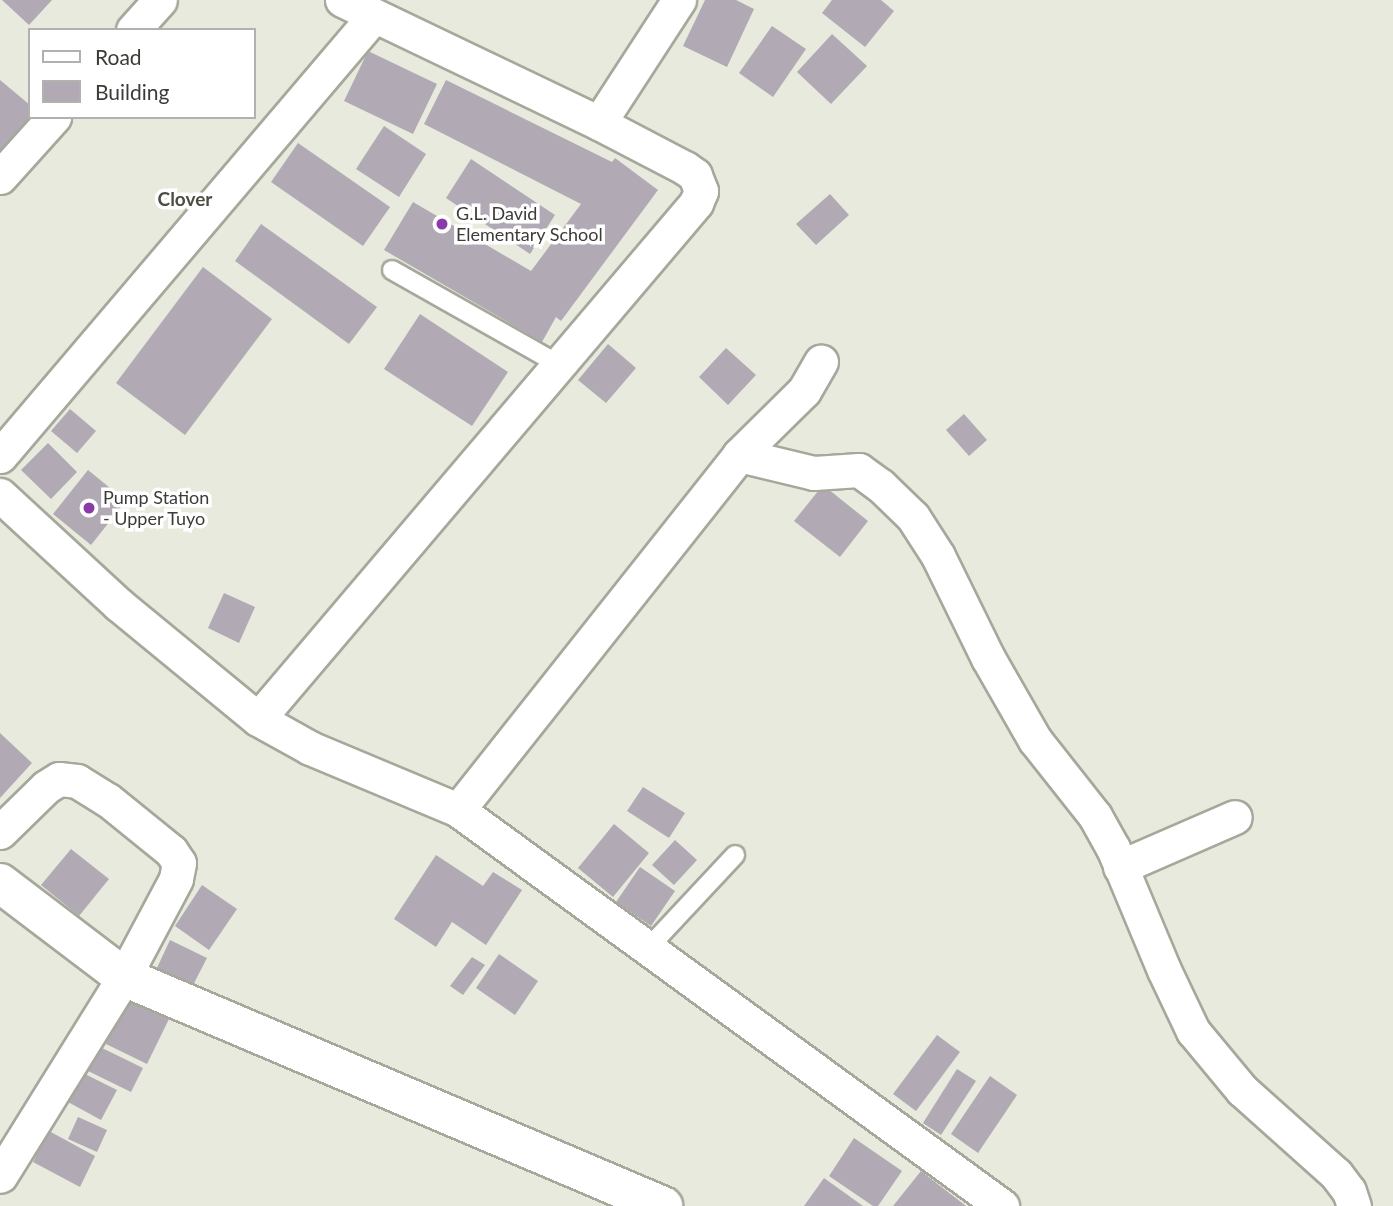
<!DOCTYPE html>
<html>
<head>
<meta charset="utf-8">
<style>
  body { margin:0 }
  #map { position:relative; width:1393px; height:1206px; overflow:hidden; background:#e7eadc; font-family:Lato,sans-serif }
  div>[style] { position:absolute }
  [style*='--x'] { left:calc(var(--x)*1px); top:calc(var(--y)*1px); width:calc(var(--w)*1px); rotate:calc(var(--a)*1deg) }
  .building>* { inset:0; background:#b1aab5 }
  .roads { filter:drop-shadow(2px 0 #a5a89b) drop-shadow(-2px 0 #a5a89b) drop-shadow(0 2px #a5a89b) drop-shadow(0 -2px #a5a89b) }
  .lane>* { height:18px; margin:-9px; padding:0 9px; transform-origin:9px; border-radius:9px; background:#fff }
  .street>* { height:33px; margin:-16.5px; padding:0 16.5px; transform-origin:16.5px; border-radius:16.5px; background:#fff }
  .secondary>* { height:38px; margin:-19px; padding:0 19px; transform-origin:19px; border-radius:19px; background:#fff }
  .dots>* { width:19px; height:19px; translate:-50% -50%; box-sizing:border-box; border:4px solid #fff; border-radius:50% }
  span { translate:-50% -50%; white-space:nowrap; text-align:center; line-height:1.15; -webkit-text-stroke:7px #fff; paint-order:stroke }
  .poi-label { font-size:18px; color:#3b3c37 }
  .left { translate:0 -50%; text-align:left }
  .neighbourhood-label { font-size:19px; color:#4c4e43; font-weight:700 }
  .legend { position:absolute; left:28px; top:28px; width:228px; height:91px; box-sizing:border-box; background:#fff; border:2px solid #b1b1af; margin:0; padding:9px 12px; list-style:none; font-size:21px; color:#3b3c37 }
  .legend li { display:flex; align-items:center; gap:14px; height:35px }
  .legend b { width:35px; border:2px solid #b1b1af }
</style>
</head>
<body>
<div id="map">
  <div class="building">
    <i style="clip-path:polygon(2px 0,52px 0,29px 25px)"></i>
    <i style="clip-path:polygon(705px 0,736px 0,754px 9px,727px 67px,683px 46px)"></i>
    <i style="clip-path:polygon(832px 0,881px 0,894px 11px,865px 47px,822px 13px)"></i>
    <i style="clip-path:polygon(772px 26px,806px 49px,773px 97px,739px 73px)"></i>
    <i style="clip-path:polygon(832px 34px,867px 66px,831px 104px,797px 72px)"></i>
    <i style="clip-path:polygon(368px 51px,437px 84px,413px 134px,344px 101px)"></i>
    <i style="clip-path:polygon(0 80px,30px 105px,30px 119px,0 154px)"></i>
    <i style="clip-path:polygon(446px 80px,612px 162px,615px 158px,658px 190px,561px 321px,556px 317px,542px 342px,384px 250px,413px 202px,531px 271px,581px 204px,424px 124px)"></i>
    <i style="clip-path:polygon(384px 126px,426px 154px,399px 197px,356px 169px)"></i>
    <i style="clip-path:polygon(298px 143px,390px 207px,363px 246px,271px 182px)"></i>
    <i style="clip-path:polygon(471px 159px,555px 215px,530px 254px,446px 198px)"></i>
    <i style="clip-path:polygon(830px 194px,849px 215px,816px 245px,796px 224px)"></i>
    <i style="clip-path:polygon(261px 224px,377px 307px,349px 344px,235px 261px)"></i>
    <i style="clip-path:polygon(203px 267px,272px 319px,185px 435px,116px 383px)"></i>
    <i style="clip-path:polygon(420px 314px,508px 372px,472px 426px,384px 369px)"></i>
    <i style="clip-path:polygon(608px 344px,636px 368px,606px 403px,578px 380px)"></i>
    <i style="clip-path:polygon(726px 348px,756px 375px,728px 405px,699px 377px)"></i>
    <i style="clip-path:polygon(70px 409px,96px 431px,77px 453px,51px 431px)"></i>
    <i style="clip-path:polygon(964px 414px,987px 440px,969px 456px,946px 430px)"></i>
    <i style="clip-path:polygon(48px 443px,77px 472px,51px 499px,21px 470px)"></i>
    <i style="clip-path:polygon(88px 470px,126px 501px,91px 545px,53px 514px)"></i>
    <i style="clip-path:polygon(823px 485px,868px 521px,840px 557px,794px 521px)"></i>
    <i style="clip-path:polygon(224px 593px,255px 607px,239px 643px,208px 628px)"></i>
    <i style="clip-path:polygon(0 733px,32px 763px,0 798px)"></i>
    <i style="clip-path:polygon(643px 787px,685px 813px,669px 838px,627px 811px)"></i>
    <i style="clip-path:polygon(614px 824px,649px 853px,613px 897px,578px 868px)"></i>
    <i style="clip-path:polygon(675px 840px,697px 860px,674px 885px,652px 865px)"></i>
    <i style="clip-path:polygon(71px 849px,109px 879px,79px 916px,41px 885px)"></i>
    <i style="clip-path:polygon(436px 855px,483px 886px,493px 872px,522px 890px,486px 945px,452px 922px,436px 947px,394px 919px)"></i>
    <i style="clip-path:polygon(640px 867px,675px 891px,651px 926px,616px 902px)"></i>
    <i style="clip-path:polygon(202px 885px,237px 909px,209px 950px,175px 926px)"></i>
    <i style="clip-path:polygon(170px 940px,207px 958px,191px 989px,155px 972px)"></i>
    <i style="clip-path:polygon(499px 954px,538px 981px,515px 1015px,476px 988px)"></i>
    <i style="clip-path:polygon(472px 957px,485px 965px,463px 995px,450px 986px)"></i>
    <i style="clip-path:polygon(127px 998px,169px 1019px,147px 1064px,106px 1044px)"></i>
    <i style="clip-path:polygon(937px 1035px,960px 1052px,916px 1111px,893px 1094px)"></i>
    <i style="clip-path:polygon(98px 1046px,143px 1068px,131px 1092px,86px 1070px)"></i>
    <i style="clip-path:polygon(957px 1069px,976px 1081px,941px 1135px,923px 1123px)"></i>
    <i style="clip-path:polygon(83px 1073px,117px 1090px,101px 1120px,68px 1102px)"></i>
    <i style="clip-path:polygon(990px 1076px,1017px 1095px,978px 1153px,951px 1134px)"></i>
    <i style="clip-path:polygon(78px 1117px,107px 1130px,97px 1152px,68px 1139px)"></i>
    <i style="clip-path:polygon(49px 1131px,95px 1156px,80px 1187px,33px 1162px)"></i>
    <i style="clip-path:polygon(854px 1138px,902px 1171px,878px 1206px,873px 1206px,829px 1176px)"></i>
    <i style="clip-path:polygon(921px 1171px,966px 1206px,893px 1206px)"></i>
    <i style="clip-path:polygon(824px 1178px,863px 1206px,804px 1206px)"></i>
  </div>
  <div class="roads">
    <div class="lane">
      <i style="--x:392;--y:270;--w:193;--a:29.5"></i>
      <i style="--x:649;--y:947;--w:126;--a:-46.9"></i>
    </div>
    <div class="street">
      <i style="--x:133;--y:30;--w:40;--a:-48"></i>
      <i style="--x:599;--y:123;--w:147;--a:-57"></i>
      <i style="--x:0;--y:177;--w:81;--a:-48"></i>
      <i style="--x:739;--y:455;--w:77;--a:13.5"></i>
      <i style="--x:814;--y:473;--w:45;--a:-3.8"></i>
      <i style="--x:859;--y:470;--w:26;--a:36"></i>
      <i style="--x:880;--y:485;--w:46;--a:44.1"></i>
      <i style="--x:913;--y:517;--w:46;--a:57.3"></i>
      <i style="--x:938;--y:556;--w:114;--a:63.9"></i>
      <i style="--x:988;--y:658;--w:95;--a:60.2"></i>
      <i style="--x:1035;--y:740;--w:97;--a:51.7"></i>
      <i style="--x:1095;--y:816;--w:37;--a:61"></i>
      <i style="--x:1113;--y:848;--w:132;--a:67.3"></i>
      <i style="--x:1164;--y:970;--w:68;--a:64.6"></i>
      <i style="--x:1193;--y:1031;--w:77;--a:50.3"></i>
      <i style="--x:1242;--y:1090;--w:126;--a:41.8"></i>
      <i style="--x:1336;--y:1174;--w:21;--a:53"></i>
      <i style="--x:1349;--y:1191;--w:16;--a:72"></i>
      <i style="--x:0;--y:456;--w:577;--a:-49.64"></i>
      <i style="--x:0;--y:495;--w:161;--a:42.7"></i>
      <i style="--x:118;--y:604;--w:181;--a:39.4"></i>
      <i style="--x:258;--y:719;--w:60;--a:29.1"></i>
      <i style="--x:310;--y:748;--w:160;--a:22.7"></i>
      <i style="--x:458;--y:810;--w:673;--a:36.05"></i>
      <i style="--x:258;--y:719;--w:677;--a:-49.67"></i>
      <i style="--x:696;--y:203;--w:13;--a:-67"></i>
      <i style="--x:701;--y:191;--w:17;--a:-111"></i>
      <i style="--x:695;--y:175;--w:12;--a:-145"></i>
      <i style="--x:685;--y:168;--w:97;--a:-152.4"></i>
      <i style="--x:599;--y:123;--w:285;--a:-154.4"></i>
      <i style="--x:458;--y:810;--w:453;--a:-51.6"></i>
      <i style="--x:739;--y:455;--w:91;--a:-44.6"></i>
      <i style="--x:804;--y:391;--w:34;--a:-60"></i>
      <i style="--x:0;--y:832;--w:64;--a:-44.4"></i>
      <i style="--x:46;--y:787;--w:15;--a:-32"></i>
      <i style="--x:59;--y:779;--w:18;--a:6"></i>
      <i style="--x:77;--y:781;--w:36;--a:32"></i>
      <i style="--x:108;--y:800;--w:81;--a:39"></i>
      <i style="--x:171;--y:851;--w:14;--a:56"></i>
      <i style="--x:179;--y:863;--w:16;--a:101"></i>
      <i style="--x:176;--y:879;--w:111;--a:118"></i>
      <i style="--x:124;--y:977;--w:234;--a:121.9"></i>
      <i style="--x:1120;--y:867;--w:125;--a:-23.5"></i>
    </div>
    <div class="secondary">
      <i style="--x:0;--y:883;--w:156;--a:37.2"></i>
      <i style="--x:124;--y:977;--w:586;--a:23.02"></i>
    </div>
  </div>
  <div class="dots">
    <i style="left:442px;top:224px;background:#8b3aaa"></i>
    <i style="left:89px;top:508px;background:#8b3aaa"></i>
  </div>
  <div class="poi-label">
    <span class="left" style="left:456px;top:224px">G.L. David<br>Elementary School</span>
    <span class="left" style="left:103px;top:508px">Pump Station<br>- Upper Tuyo</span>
  </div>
  <div class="neighbourhood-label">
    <span style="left:185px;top:199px">Clover</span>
  </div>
  <ul class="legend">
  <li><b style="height:9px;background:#fff"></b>Road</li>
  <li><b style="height:19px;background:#b1aab5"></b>Building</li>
  </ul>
</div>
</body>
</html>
